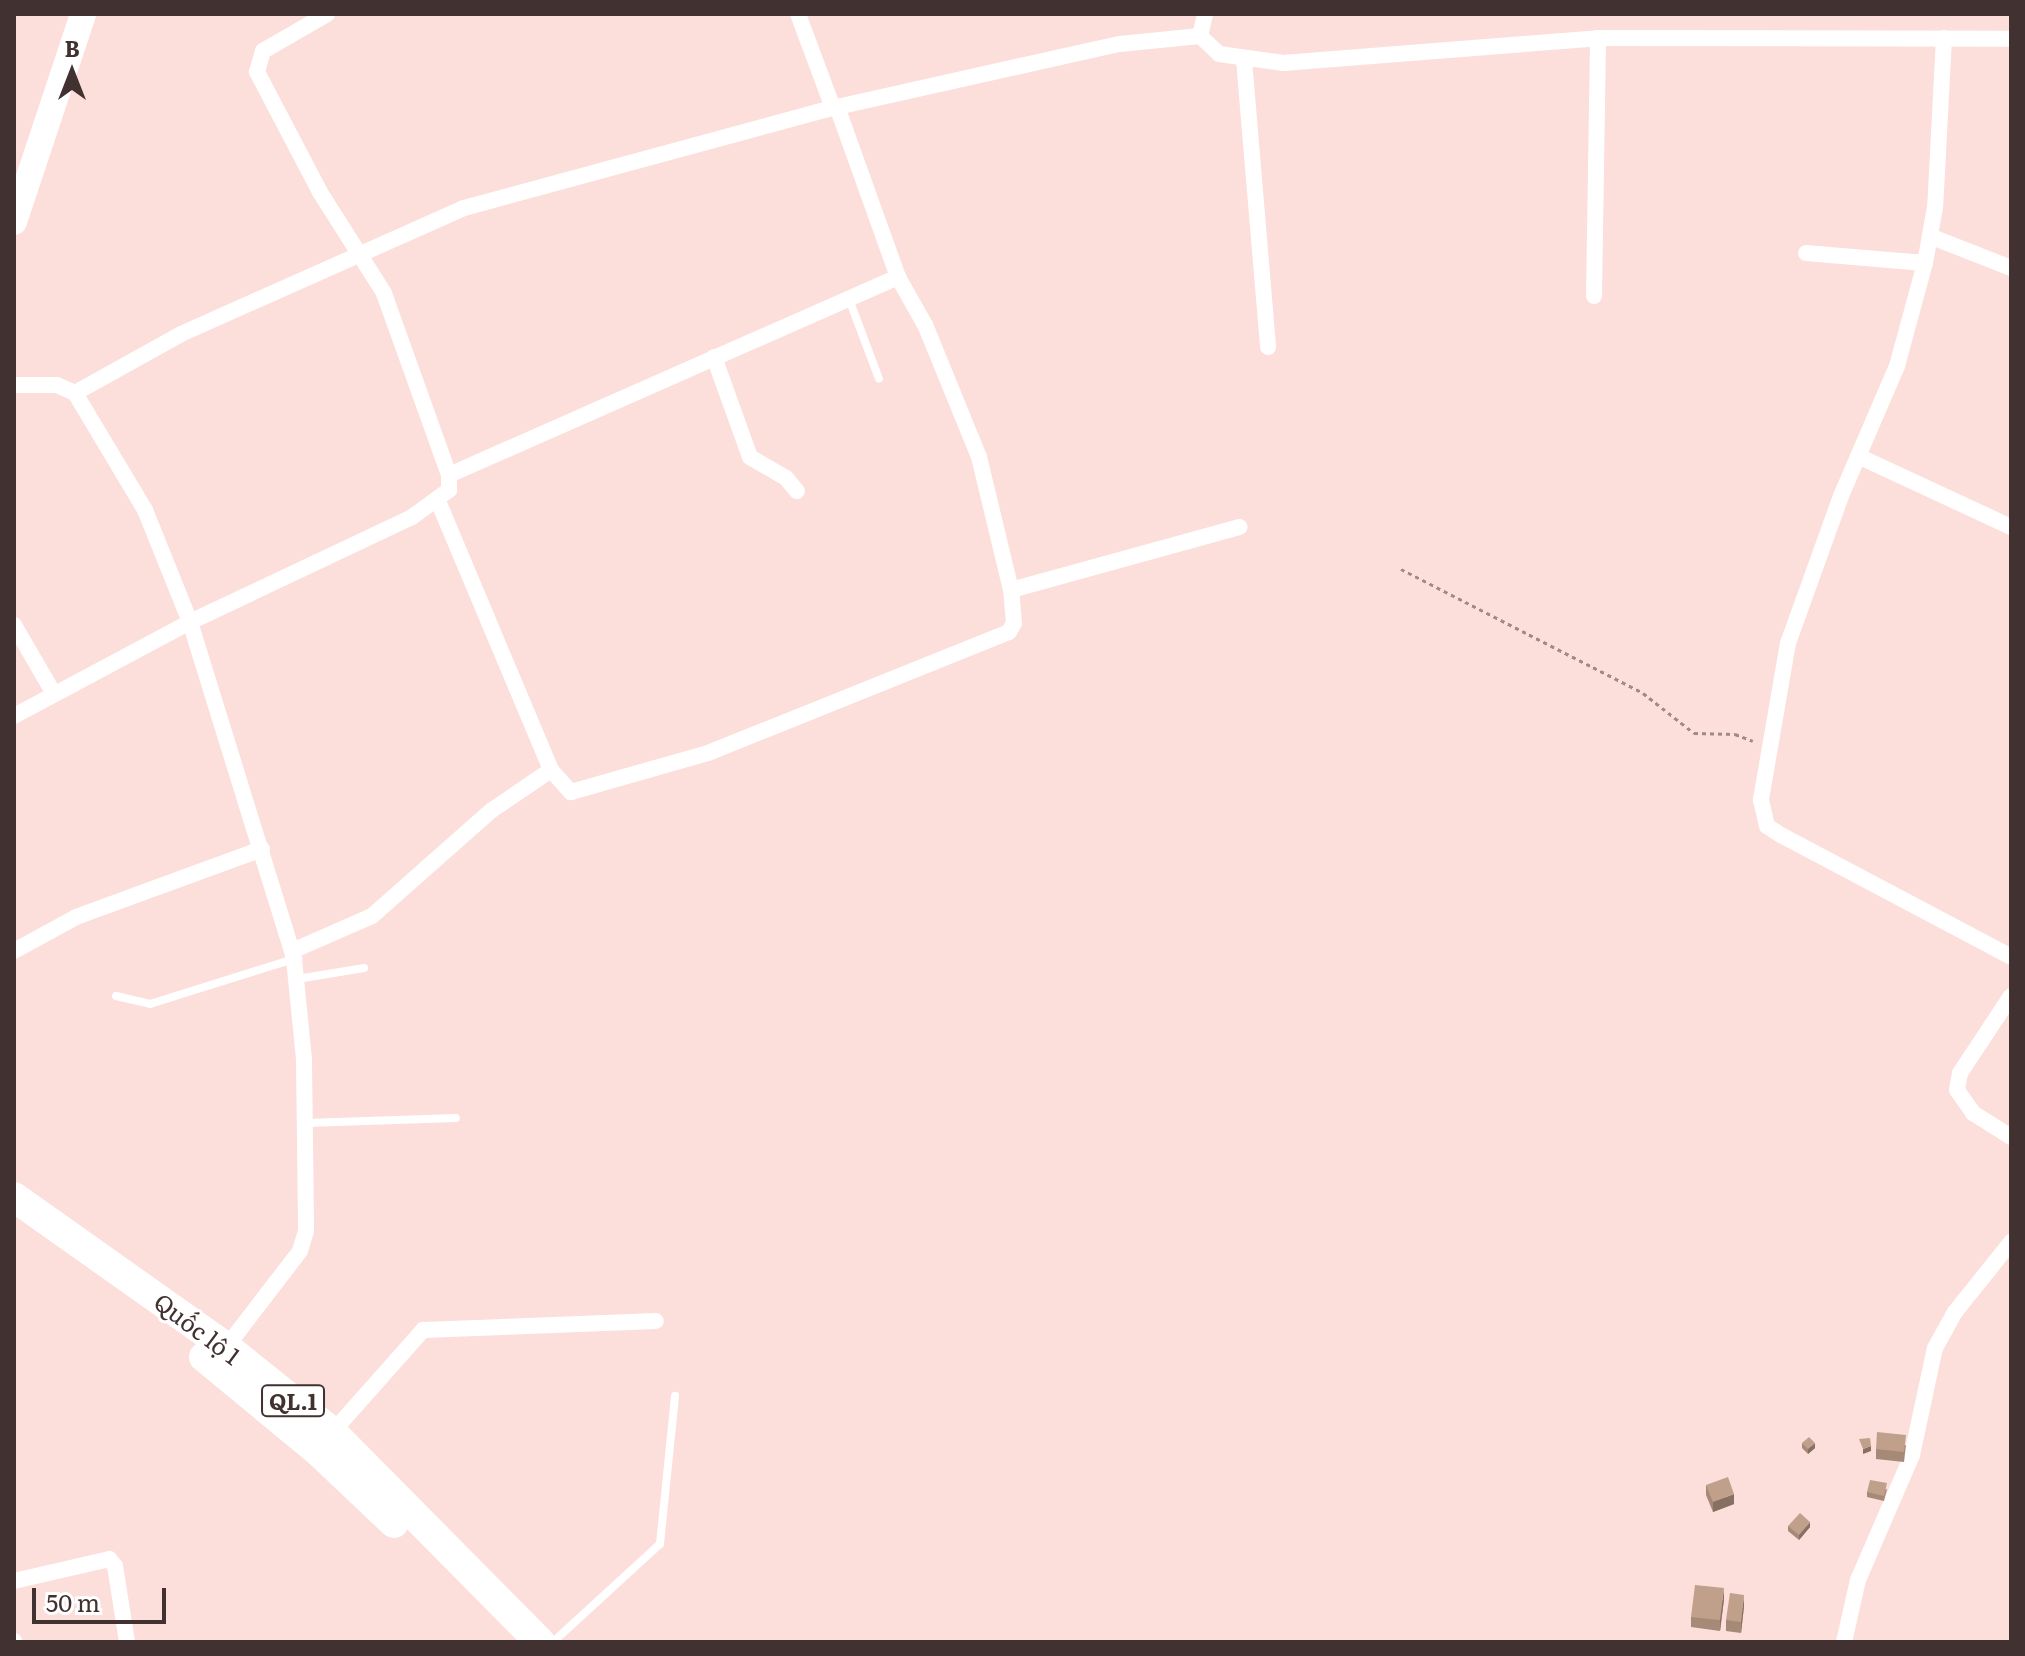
<!DOCTYPE html>
<html>
<head>
<meta charset="utf-8">
<style>
  body { margin:0 }
  #map { position:relative; width:2025px; height:1656px; overflow:hidden; background:#fcdeda; font-family:Literata,serif }
  div>[style] { position:absolute }
  [style*='--x'] { left:calc(var(--x)*1px); top:calc(var(--y)*1px); width:calc(var(--w)*1px); rotate:calc(var(--a)*1deg) }
  .path>* { height:3px; margin-top:-1.5px; transform-origin:0; background:repeating-linear-gradient(90deg,#a08a87 0 4px,transparent 0 8px) }
  .lane>* { height:8px; margin:-4px; padding:0 4px; transform-origin:4px; border-radius:4px; background:#fff }
  .street>* { height:16px; margin:-8px; padding:0 8px; transform-origin:8px; border-radius:8px; background:#fff }
  .primary>* { height:26px; margin:-13px; padding:0 13px; transform-origin:13px; border-radius:13px; background:#fff }
  .highway>* { height:30px; margin:-15px; padding:0 15px; transform-origin:15px; border-radius:15px; background:#fff }
  .wall>* { inset:0; background:#a68a78 }
  .shaded-wall>* { inset:0; background:#877061 }
  .building>* { inset:0; background:#c1a08b }
  span { translate:-50% -50%; white-space:nowrap; text-align:center; line-height:1.15; -webkit-text-stroke:6px #fff; paint-order:stroke }
  .shield-label span { padding:2px 6px; background:#fff; border:2px solid; border-radius:6px; -webkit-text-stroke-width:0 }
  .shield-label { font-size:22px; color:#413231; font-weight:700 }
  .street-label { font-size:24px; color:#413231 }
  .frame { position:absolute; inset:0; border:16px solid #413231; pointer-events:none }
  .north { position:absolute; left:32px; top:32px; width:80px; height:80px; -webkit-text-stroke:6px #fff; paint-order:stroke; rotate:0deg; font-size:22px; font-weight:700; line-height:32px; text-align:center; color:#413231 }
  .north::after { content:''; display:block; margin:auto; width:28px; height:36px; background:#413231; clip-path:polygon(50% 0,100% 100%,50% 72%,0 100%) }
  .scale { position:absolute; left:32px; top:1588px; width:134px; height:36px; box-sizing:border-box; border:4px solid #413231; border-top:0; padding-left:10px; font-size:24px; line-height:28px; white-space:nowrap; color:#413231; -webkit-text-stroke:6px #fff; paint-order:stroke }
</style>
</head>
<body>
<div id="map">
  <div class="path">
    <i style="--x:1401;--y:569;--w:272;--a:27.1"></i>
    <i style="--x:1643;--y:693;--w:65;--a:38.1"></i>
    <i style="--x:1694;--y:733;--w:41;--a:1.4"></i>
    <i style="--x:1735;--y:734;--w:19;--a:21"></i>
  </div>
  <div class="lane">
    <i style="--x:849;--y:299;--w:85;--a:69.4"></i>
    <i style="--x:297;--y:979;--w:68;--a:-9.3"></i>
    <i style="--x:116;--y:996;--w:35;--a:13"></i>
    <i style="--x:150;--y:1004;--w:151;--a:-17.4"></i>
    <i style="--x:306;--y:1123;--w:150;--a:-1.9"></i>
    <i style="--x:553;--y:1642;--w:145;--a:-42.5"></i>
    <i style="--x:660;--y:1544;--w:149;--a:-84.2"></i>
  </div>
  <div class="street">
    <i style="--x:798;--y:14;--w:100;--a:69.6"></i>
    <i style="--x:1200;--y:36;--w:23;--a:-77"></i>
    <i style="--x:1944;--y:38;--w:169;--a:93"></i>
    <i style="--x:1935;--y:207;--w:57;--a:100.1"></i>
    <i style="--x:1925;--y:263;--w:107;--a:105.2"></i>
    <i style="--x:1897;--y:366;--w:142;--a:113.3"></i>
    <i style="--x:1841;--y:496;--w:156;--a:109.8"></i>
    <i style="--x:1788;--y:643;--w:159;--a:99.8"></i>
    <i style="--x:1761;--y:800;--w:27;--a:77"></i>
    <i style="--x:1767;--y:826;--w:17;--a:33"></i>
    <i style="--x:1781;--y:835;--w:260;--a:27.9"></i>
    <i style="--x:1244;--y:60;--w:288;--a:85.2"></i>
    <i style="--x:1932;--y:237;--w:85;--a:21.4"></i>
    <i style="--x:1806;--y:253;--w:119;--a:4.8"></i>
    <i style="--x:1594;--y:296;--w:258;--a:-89.1"></i>
    <i style="--x:714;--y:357;--w:106;--a:70.2"></i>
    <i style="--x:750;--y:457;--w:42;--a:30.3"></i>
    <i style="--x:786;--y:478;--w:17;--a:50"></i>
    <i style="--x:14;--y:385;--w:43;--a:0"></i>
    <i style="--x:57;--y:385;--w:20;--a:24"></i>
    <i style="--x:75;--y:393;--w:136;--a:59.1"></i>
    <i style="--x:145;--y:510;--w:121;--a:68.1"></i>
    <i style="--x:190;--y:622;--w:353;--a:72.8"></i>
    <i style="--x:294;--y:959;--w:101;--a:84.3"></i>
    <i style="--x:304;--y:1060;--w:171;--a:89.3"></i>
    <i style="--x:306;--y:1231;--w:21;--a:107"></i>
    <i style="--x:300;--y:1251;--w:125;--a:127.5"></i>
    <i style="--x:75;--y:393;--w:121;--a:-29.1"></i>
    <i style="--x:181;--y:334;--w:310;--a:-24"></i>
    <i style="--x:464;--y:208;--w:386;--a:-15.2"></i>
    <i style="--x:837;--y:107;--w:290;--a:-12.6"></i>
    <i style="--x:1120;--y:44;--w:80;--a:-5.7"></i>
    <i style="--x:1200;--y:36;--w:26;--a:43"></i>
    <i style="--x:1219;--y:54;--w:65;--a:8"></i>
    <i style="--x:1283;--y:63;--w:316;--a:-4.5"></i>
    <i style="--x:1598;--y:38;--w:413;--a:0.1"></i>
    <i style="--x:1858;--y:456;--w:169;--a:24.9"></i>
    <i style="--x:449;--y:475;--w:491;--a:-23.8"></i>
    <i style="--x:438;--y:501;--w:292;--a:67.2"></i>
    <i style="--x:551;--y:770;--w:30;--a:48"></i>
    <i style="--x:571;--y:792;--w:142;--a:-15.9"></i>
    <i style="--x:708;--y:753;--w:324;--a:-21.9"></i>
    <i style="--x:1009;--y:632;--w:10;--a:-61"></i>
    <i style="--x:1014;--y:623;--w:33;--a:-95"></i>
    <i style="--x:1011;--y:590;--w:137;--a:-103.5"></i>
    <i style="--x:979;--y:457;--w:143;--a:-112.2"></i>
    <i style="--x:925;--y:325;--w:55;--a:-119.4"></i>
    <i style="--x:898;--y:277;--w:181;--a:-109.7"></i>
    <i style="--x:1011;--y:590;--w:237;--a:-15.4"></i>
    <i style="--x:14;--y:625;--w:78;--a:59.8"></i>
    <i style="--x:14;--y:716;--w:200;--a:-28.1"></i>
    <i style="--x:190;--y:622;--w:246;--a:-25.3"></i>
    <i style="--x:412;--y:517;--w:46;--a:-36.1"></i>
    <i style="--x:449;--y:490;--w:15;--a:-90"></i>
    <i style="--x:449;--y:475;--w:193;--a:-109.7"></i>
    <i style="--x:384;--y:293;--w:120;--a:-122.4"></i>
    <i style="--x:320;--y:192;--w:136;--a:-117.7"></i>
    <i style="--x:257;--y:72;--w:22;--a:-74"></i>
    <i style="--x:263;--y:51;--w:74;--a:-30"></i>
    <i style="--x:14;--y:951;--w:71;--a:-28.7"></i>
    <i style="--x:76;--y:917;--w:198;--a:-20.1"></i>
    <i style="--x:292;--y:951;--w:87;--a:-23.6"></i>
    <i style="--x:372;--y:916;--w:160;--a:-41.5"></i>
    <i style="--x:492;--y:810;--w:71;--a:-34.1"></i>
    <i style="--x:2011;--y:996;--w:92;--a:123.5"></i>
    <i style="--x:1960;--y:1073;--w:17;--a:100"></i>
    <i style="--x:1957;--y:1090;--w:28;--a:55"></i>
    <i style="--x:1973;--y:1113;--w:45;--a:32.3"></i>
    <i style="--x:329;--y:1436;--w:142;--a:-48.4"></i>
    <i style="--x:423;--y:1330;--w:233;--a:-2.2"></i>
    <i style="--x:14;--y:1581;--w:98;--a:-13"></i>
    <i style="--x:109;--y:1559;--w:9;--a:49"></i>
    <i style="--x:115;--y:1566;--w:77;--a:81"></i>
    <i style="--x:14;--y:1641;--w:1;--a:90"></i>
    <i style="--x:1844;--y:1642;--w:64;--a:-77.3"></i>
    <i style="--x:1858;--y:1580;--w:136;--a:-66.6"></i>
    <i style="--x:1912;--y:1455;--w:109;--a:-77.9"></i>
    <i style="--x:1935;--y:1348;--w:41;--a:-60.9"></i>
    <i style="--x:1955;--y:1312;--w:90;--a:-51.3"></i>
  </div>
  <div class="primary">
    <i style="--x:14;--y:222;--w:219;--a:-71.6"></i>
  </div>
  <div class="highway">
    <i style="--x:14;--y:1197;--w:260;--a:35.3"></i>
    <i style="--x:226;--y:1347;--w:136;--a:38.7"></i>
    <i style="--x:332;--y:1432;--w:296;--a:45.3"></i>
    <i style="--x:204;--y:1357;--w:146;--a:39.5"></i>
    <i style="--x:317;--y:1450;--w:106;--a:43.5"></i>
  </div>
  <div class="wall">
    <i style="clip-path:polygon(1802px 1443px,1815px 1448px,1808px 1454px,1802px 1448px)"></i>
    <i style="clip-path:polygon(1906px 1445px,1904px 1462px,1876px 1459px,1876px 1449px)"></i>
    <i style="clip-path:polygon(1706px 1485px,1734px 1504px,1713px 1512px,1706px 1495px)"></i>
    <i style="clip-path:polygon(1887px 1489px,1884px 1501px,1867px 1497px,1867px 1492px)"></i>
    <i style="clip-path:polygon(1788px 1526px,1810px 1527px,1799px 1540px,1788px 1531px)"></i>
    <i style="clip-path:polygon(1724px 1599px,1720px 1631px,1691px 1627px,1691px 1617px)"></i>
    <i style="clip-path:polygon(1744px 1606px,1741px 1633px,1726px 1631px,1726px 1620px)"></i>
  </div>
  <div class="shaded-wall">
    <i style="clip-path:polygon(1815px 1443px,1815px 1448px,1808px 1454px,1808px 1449px)"></i>
    <i style="clip-path:polygon(1871px 1446px,1871px 1451px,1863px 1454px,1863px 1449px)"></i>
    <i style="clip-path:polygon(1734px 1494px,1734px 1504px,1713px 1512px,1713px 1502px)"></i>
    <i style="clip-path:polygon(1810px 1522px,1810px 1527px,1799px 1540px,1799px 1535px)"></i>
    <i style="clip-path:polygon(1724px 1588px,1724px 1599px,1720px 1631px,1720px 1620px)"></i>
    <i style="clip-path:polygon(1744px 1595px,1744px 1606px,1741px 1633px,1741px 1622px)"></i>
  </div>
  <div class="building">
    <i style="clip-path:polygon(1877px 1432px,1906px 1435px,1904px 1452px,1876px 1449px)"></i>
    <i style="clip-path:polygon(1809px 1437px,1815px 1443px,1808px 1449px,1802px 1443px)"></i>
    <i style="clip-path:polygon(1870px 1438px,1871px 1446px,1863px 1449px,1859px 1439px)"></i>
    <i style="clip-path:polygon(1728px 1477px,1734px 1494px,1713px 1502px,1706px 1485px)"></i>
    <i style="clip-path:polygon(1870px 1480px,1887px 1483px,1884px 1496px,1867px 1492px)"></i>
    <i style="clip-path:polygon(1800px 1513px,1810px 1522px,1799px 1535px,1788px 1526px)"></i>
    <i style="clip-path:polygon(1695px 1585px,1724px 1588px,1720px 1620px,1691px 1617px)"></i>
    <i style="clip-path:polygon(1730px 1593px,1744px 1595px,1741px 1622px,1726px 1620px)"></i>
  </div>
  <div class="shield-label">
    <span style="left:293px;top:1401px">QL.1</span>
  </div>
  <div class="street-label">
    <span style="left:198px;top:1328px;rotate:37deg">Quốc lộ 1</span>
  </div>
  <div class="frame"></div>
  <div class="north">B</div>
  <div class="scale">50 m</div>
</div>
</body>
</html>
